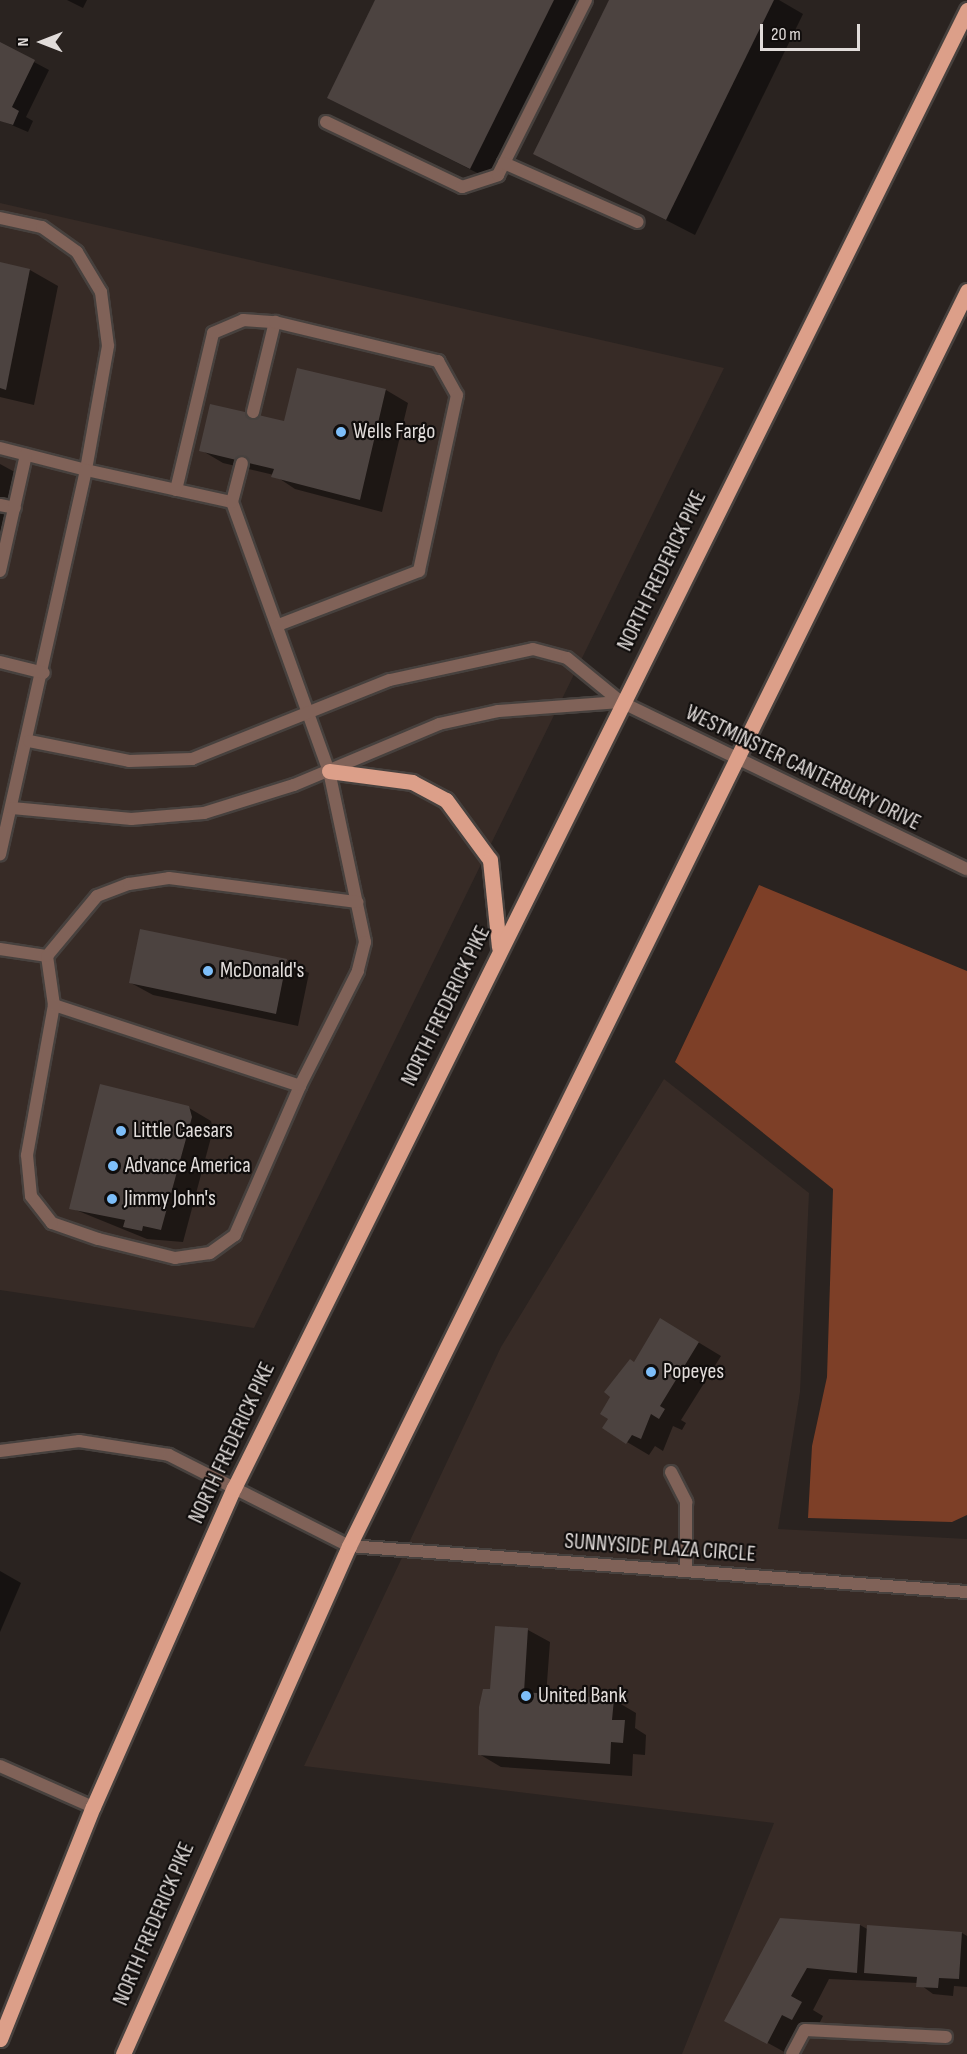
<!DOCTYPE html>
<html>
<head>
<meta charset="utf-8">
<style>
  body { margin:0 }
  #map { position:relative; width:967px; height:2054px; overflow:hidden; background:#2a2320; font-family:"Sofia Sans Condensed",sans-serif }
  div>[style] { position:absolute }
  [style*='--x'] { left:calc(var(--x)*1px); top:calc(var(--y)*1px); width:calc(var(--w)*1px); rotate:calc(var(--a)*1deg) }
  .built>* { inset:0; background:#372b26 }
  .forest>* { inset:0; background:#7d3f27 }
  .shadow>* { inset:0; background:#0007 }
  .building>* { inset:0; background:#4c4340 }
  .roads { filter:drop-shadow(2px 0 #47413e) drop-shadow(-2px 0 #47413e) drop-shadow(0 2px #47413e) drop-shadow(0 -2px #47413e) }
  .service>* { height:12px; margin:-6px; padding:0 6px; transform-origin:6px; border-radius:6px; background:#806258 }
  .minor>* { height:12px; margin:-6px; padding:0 6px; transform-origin:6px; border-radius:6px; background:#806258 }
  .primary>* { height:15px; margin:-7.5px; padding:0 7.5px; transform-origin:7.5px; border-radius:7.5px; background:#dc9f89 }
  .dots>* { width:16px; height:16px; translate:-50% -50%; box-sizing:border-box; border:3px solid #100d0c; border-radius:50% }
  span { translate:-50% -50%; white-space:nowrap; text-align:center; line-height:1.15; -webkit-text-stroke:4.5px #100d0c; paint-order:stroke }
  .poi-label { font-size:22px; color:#e1dcda }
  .left { translate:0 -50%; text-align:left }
  .street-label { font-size:22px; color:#e1dcda }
  .north { position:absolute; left:12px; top:12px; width:60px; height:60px; -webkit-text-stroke:4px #100d0c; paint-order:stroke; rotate:270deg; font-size:16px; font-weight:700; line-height:24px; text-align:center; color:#e1dcda }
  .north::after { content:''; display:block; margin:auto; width:21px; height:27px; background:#e1dcda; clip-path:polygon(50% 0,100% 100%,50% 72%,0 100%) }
  .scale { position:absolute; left:760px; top:24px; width:100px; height:27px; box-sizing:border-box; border:3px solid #e1dcda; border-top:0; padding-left:8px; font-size:18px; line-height:21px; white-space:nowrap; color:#e1dcda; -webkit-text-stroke:4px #100d0c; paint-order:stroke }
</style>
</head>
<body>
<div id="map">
  <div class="built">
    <i style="clip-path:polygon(0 203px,724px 368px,254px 1328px,0 1290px)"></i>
    <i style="clip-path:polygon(664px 1079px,809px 1193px,800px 1392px,778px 1529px,967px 1539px,967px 2054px,682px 2054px,774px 1823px,304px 1766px,501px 1347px)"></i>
  </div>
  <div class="forest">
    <i style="clip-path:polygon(759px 885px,967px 971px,967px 1515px,952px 1522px,808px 1518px,812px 1446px,827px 1377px,833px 1189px,675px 1062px)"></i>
  </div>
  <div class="shadow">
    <i style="clip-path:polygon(67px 0,87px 0,83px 8px)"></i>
    <i style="clip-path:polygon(377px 0,590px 0,499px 184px,329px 98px)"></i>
    <i style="clip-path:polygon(610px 0,779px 0,803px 14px,695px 235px,535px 153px)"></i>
    <i style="clip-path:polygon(0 44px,49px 70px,26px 117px,33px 121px,28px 132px,0 120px)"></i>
    <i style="clip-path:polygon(0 263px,30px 270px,58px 286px,34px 405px,0 397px)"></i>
    <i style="clip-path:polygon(386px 390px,408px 403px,382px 512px,295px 489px,274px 475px,223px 463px,201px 450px)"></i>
    <i style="clip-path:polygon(0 464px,24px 477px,0 578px)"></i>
    <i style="clip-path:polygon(286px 961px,309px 973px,298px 1026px,153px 995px,131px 983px)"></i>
    <i style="clip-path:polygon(189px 1108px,211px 1121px,213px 1130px,183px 1242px,147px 1239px,71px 1208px)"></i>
    <i style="clip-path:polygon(683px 1333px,721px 1356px,681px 1420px,686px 1423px,682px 1430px,673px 1426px,663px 1451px,655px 1446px,649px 1455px,627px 1442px,635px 1364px)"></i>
    <i style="clip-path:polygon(0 1571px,21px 1583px,0 1632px)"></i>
    <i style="clip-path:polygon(528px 1630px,550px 1642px,546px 1696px,614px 1700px,636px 1713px,635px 1728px,646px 1735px,645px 1755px,633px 1754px,632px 1776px,501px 1767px,479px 1754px,492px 1691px)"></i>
    <i style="clip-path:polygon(860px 1925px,869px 1930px,962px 1933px,967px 1936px,967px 1987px,954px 1986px,953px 1996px,933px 1994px,918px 1983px,829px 1979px,813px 2010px,823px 2016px,815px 2032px,805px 2026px,788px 2054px,726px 2020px)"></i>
  </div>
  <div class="building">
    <i style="clip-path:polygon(375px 0,554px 0,470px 169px,327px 98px)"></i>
    <i style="clip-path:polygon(609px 0,774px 0,666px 220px,533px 154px)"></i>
    <i style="clip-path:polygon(0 42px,35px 60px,12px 107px,19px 111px,13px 125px,0 121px)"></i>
    <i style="clip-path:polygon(0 262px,30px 269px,6px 390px,0 388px)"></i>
    <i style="clip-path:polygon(297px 368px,386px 389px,360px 500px,271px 477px,274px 469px,199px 451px,210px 404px,284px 421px)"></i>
    <i style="clip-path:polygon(140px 929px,287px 959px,276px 1014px,129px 983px)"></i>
    <i style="clip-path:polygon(100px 1084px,189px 1106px,192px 1117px,161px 1230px,143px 1226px,142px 1231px,123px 1227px,125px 1220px,69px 1209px)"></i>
    <i style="clip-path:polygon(660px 1318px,699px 1342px,660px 1406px,665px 1409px,659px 1419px,651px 1414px,641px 1439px,632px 1435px,626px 1444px,602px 1428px,608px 1419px,600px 1414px,610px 1397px,604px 1392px,630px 1359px,634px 1362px)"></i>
    <i style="clip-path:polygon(495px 1626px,528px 1628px,524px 1692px,614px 1699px,612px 1720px,625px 1720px,623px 1743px,611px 1742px,610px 1764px,478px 1755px,479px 1707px,483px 1689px,490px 1689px)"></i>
    <i style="clip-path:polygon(780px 1918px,860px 1924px,857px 1973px,807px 1968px,791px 1996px,802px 2002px,792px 2020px,782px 2015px,767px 2044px,724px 2021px)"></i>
    <i style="clip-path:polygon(867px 1925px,962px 1932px,959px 1979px,939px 1978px,938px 1988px,916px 1987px,917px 1977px,864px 1973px)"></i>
  </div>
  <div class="roads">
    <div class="service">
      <i style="--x:326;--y:122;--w:151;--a:25.5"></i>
      <i style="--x:462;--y:187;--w:38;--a:-18"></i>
      <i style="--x:498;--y:175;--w:196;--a:-63.3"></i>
      <i style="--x:504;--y:163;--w:146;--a:23.8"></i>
      <i style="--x:0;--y:218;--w:43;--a:12.1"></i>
      <i style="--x:42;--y:227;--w:43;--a:35.5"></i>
      <i style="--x:77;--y:252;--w:47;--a:59"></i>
      <i style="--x:101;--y:292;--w:54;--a:82.6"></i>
      <i style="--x:108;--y:346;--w:126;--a:100.1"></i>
      <i style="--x:86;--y:470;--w:149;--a:12.4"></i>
      <i style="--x:232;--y:502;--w:286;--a:70.2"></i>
      <i style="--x:329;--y:771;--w:175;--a:78.1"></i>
      <i style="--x:365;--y:942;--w:30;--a:104"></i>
      <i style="--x:358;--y:971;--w:129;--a:116.8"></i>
      <i style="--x:300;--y:1086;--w:163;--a:113.6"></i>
      <i style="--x:235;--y:1235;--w:31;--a:144"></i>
      <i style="--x:210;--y:1253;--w:35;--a:172"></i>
      <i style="--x:175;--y:1258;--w:79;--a:-166.1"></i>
      <i style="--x:98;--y:1239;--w:49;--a:-160.8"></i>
      <i style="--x:52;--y:1223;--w:34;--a:-128"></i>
      <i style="--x:31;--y:1196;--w:41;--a:-95.6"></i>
      <i style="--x:27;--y:1155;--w:152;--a:-79.8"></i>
      <i style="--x:253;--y:412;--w:93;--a:-76.3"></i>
      <i style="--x:0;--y:448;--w:89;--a:14.3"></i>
      <i style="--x:86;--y:470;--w:394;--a:102.6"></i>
      <i style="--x:176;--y:490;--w:161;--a:-76.7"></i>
      <i style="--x:213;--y:333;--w:33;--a:-23"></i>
      <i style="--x:243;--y:320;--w:32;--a:4"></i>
      <i style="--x:275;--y:322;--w:168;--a:13.5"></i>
      <i style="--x:438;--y:361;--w:39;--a:61"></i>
      <i style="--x:457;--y:395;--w:180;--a:102.2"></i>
      <i style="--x:419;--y:571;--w:151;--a:159"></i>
      <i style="--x:232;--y:502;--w:40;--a:-75.6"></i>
      <i style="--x:0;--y:505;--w:15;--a:11"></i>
      <i style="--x:0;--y:571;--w:119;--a:-77.4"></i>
      <i style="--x:0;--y:662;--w:45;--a:14"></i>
      <i style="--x:29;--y:741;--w:102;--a:11.3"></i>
      <i style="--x:129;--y:761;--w:63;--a:-1.8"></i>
      <i style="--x:192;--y:759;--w:213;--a:-21.8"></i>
      <i style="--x:390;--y:680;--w:146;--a:-12.2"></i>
      <i style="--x:533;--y:649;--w:35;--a:15"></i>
      <i style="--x:567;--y:658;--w:70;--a:39.2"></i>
      <i style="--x:12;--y:808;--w:120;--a:5.3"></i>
      <i style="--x:131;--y:819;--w:73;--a:-4.7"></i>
      <i style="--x:204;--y:813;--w:94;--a:-17.3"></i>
      <i style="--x:294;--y:785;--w:157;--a:-22.8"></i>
      <i style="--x:439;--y:724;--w:60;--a:-12.4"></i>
      <i style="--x:498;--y:711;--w:123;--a:-4.2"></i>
      <i style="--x:0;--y:949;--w:48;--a:8.5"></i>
      <i style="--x:47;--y:956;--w:49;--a:81.9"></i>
      <i style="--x:54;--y:1005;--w:259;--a:18.2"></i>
      <i style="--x:47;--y:956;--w:78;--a:-50.2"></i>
      <i style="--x:97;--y:896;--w:34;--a:-21"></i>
      <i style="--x:129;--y:884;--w:40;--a:-8.5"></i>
      <i style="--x:169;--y:878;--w:190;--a:7.3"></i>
      <i style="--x:671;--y:1472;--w:34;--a:63"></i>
      <i style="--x:686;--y:1502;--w:69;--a:90"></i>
      <i style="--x:0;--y:1766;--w:102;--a:23.8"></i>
      <i style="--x:792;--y:2054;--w:27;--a:-62"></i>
      <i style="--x:805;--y:2030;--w:141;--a:2.8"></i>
    </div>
    <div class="minor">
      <i style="--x:621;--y:702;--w:384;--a:25.8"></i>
      <i style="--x:0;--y:1451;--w:80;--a:-7.2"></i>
      <i style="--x:79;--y:1441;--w:91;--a:8.8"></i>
      <i style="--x:169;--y:1455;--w:202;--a:26.8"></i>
      <i style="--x:349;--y:1546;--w:620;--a:4.26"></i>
    </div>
    <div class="primary">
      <i style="--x:329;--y:771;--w:84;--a:7.5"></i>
      <i style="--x:412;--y:782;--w:38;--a:28"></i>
      <i style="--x:446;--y:800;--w:74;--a:53.7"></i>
      <i style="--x:490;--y:860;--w:87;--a:84.1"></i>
      <i style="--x:0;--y:2039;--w:250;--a:-68.2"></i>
      <i style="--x:93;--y:1807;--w:349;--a:-66.2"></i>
      <i style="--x:234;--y:1488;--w:1650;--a:-63.62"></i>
      <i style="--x:123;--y:2054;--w:556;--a:-66.02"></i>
      <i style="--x:349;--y:1546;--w:1399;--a:-63.78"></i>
    </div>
  </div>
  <div class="dots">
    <i style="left:341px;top:432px;background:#7dbef9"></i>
    <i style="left:208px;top:971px;background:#7dbef9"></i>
    <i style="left:121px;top:1131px;background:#7dbef9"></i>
    <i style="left:113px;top:1166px;background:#7dbef9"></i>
    <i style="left:112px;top:1199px;background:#7dbef9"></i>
    <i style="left:651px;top:1372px;background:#7dbef9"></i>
    <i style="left:526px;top:1696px;background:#7dbef9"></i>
  </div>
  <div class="poi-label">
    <span class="left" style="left:353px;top:432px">Wells Fargo</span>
    <span class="left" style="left:220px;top:971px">McDonald's</span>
    <span class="left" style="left:133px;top:1131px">Little Caesars</span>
    <span class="left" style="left:125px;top:1166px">Advance America</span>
    <span class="left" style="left:124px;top:1199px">Jimmy John's</span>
    <span class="left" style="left:663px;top:1372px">Popeyes</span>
    <span class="left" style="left:538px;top:1696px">United Bank</span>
  </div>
  <div class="street-label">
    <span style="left:662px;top:571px;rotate:-64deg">NORTH FREDERICK PIKE</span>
    <span style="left:803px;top:768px;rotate:26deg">WESTMINSTER CANTERBURY DRIVE</span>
    <span style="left:446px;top:1006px;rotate:-64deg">NORTH FREDERICK PIKE</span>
    <span style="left:232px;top:1443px;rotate:-65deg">NORTH FREDERICK PIKE</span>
    <span style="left:660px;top:1548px;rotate:4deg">SUNNYSIDE PLAZA CIRCLE</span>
    <span style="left:154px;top:1924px;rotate:-67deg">NORTH FREDERICK PIKE</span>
  </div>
  <div class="north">N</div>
  <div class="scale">20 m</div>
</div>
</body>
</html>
